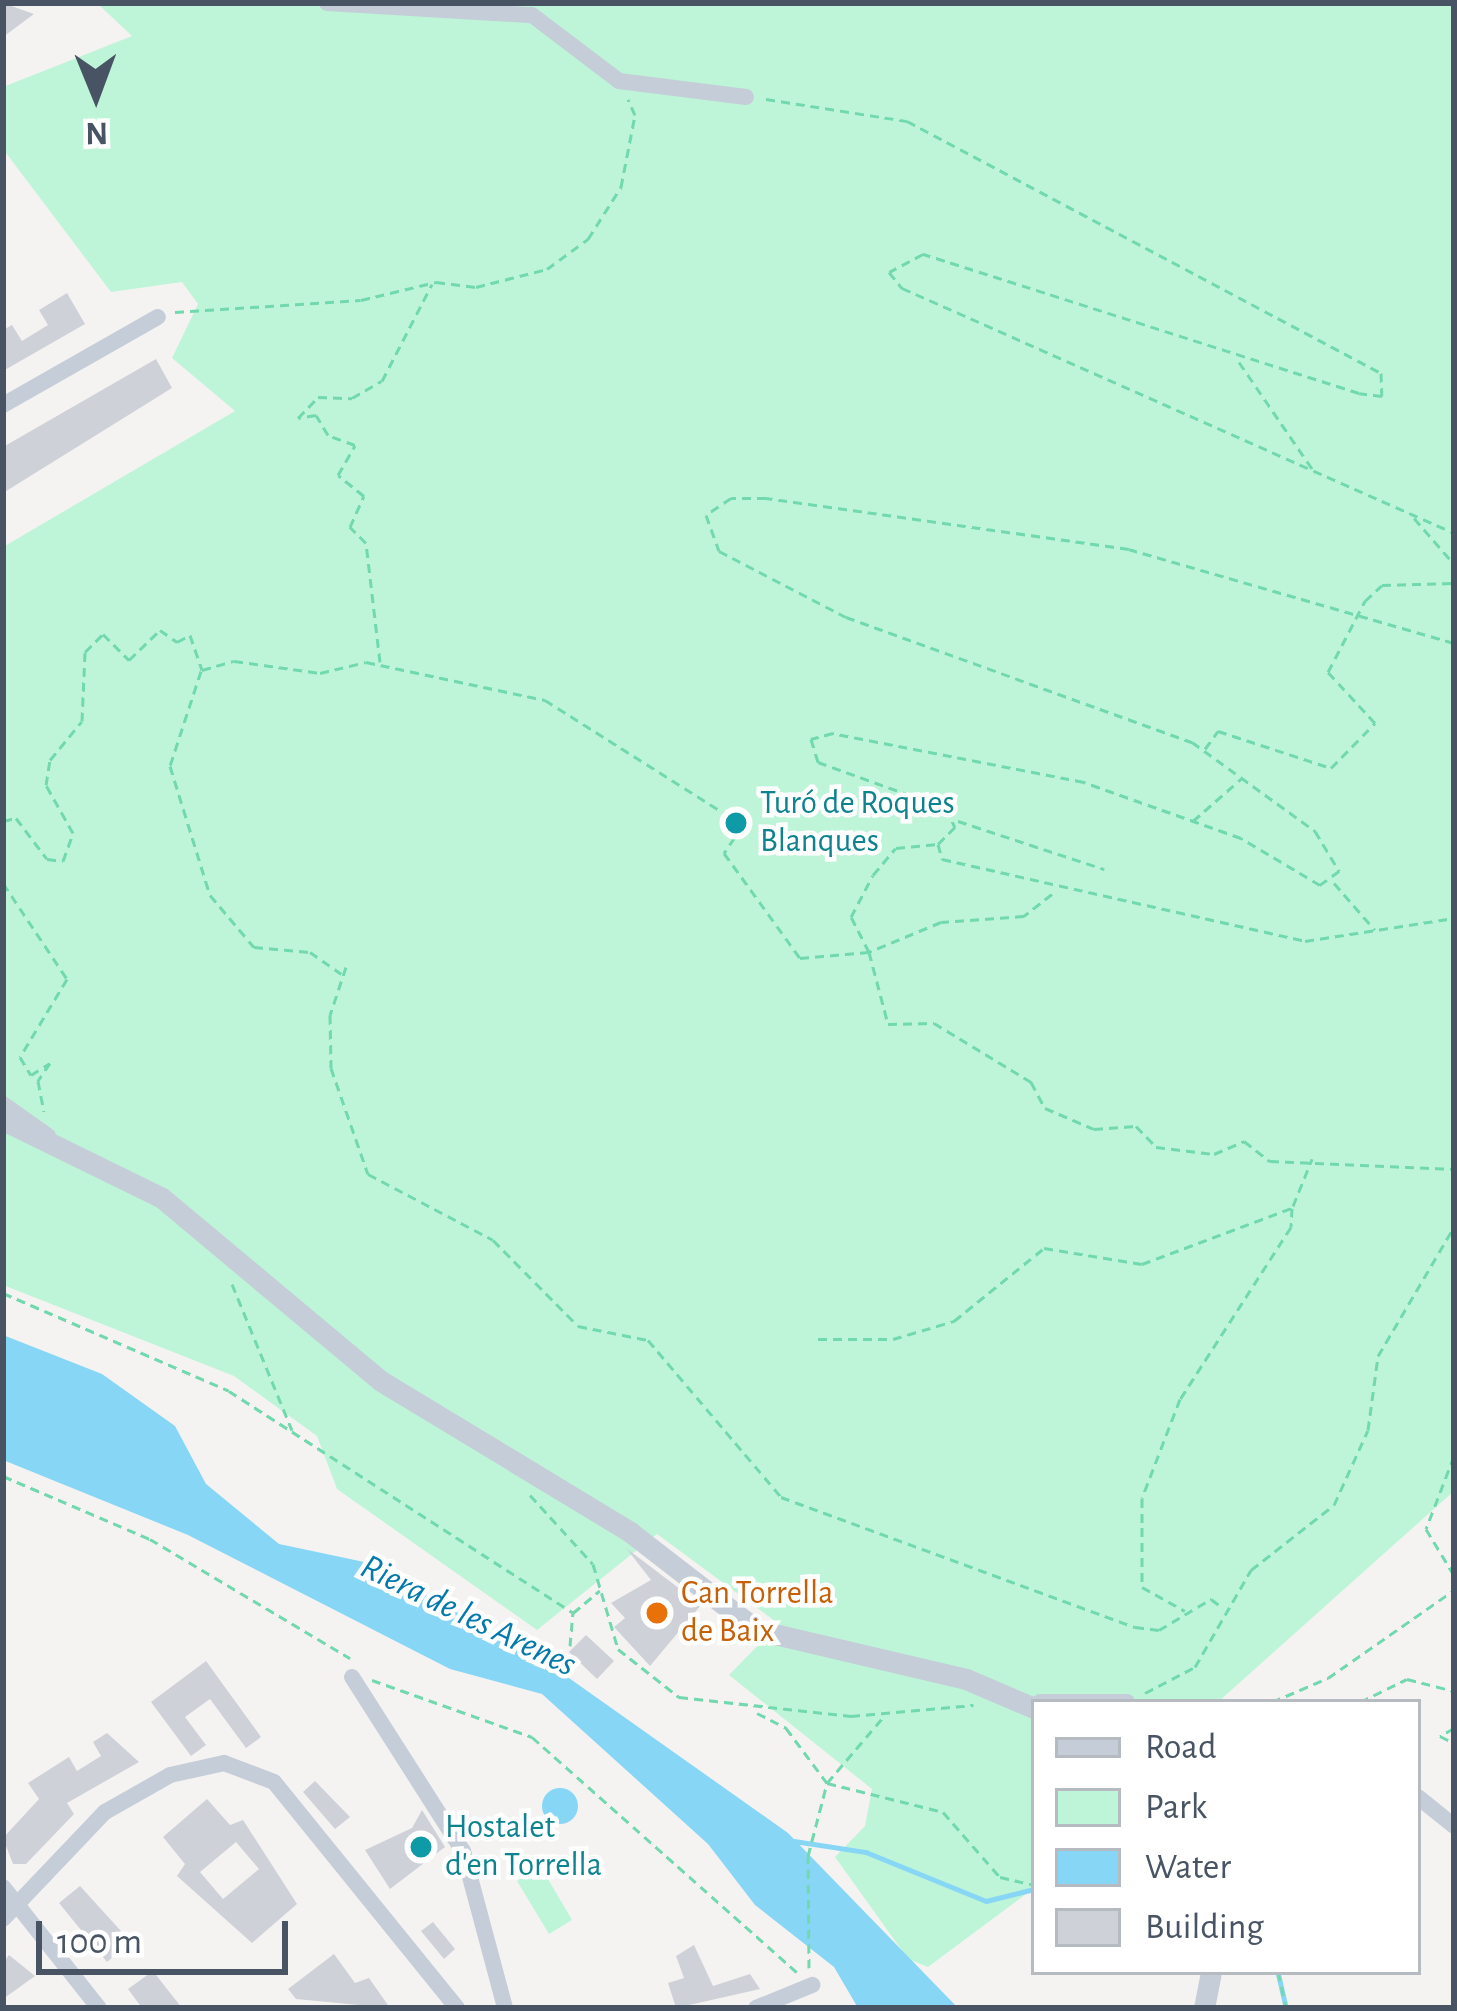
<!DOCTYPE html>
<html>
<head>
<meta charset="utf-8">
<style>
  body { margin:0 }
  #map { position:relative; width:1457px; height:2011px; overflow:hidden; background:#f5f3f2; font-family:"Alegreya Sans",sans-serif }
  div>[style] { position:absolute }
  [style*='--x'] { left:calc(var(--x)*1px); top:calc(var(--y)*1px); width:calc(var(--w)*1px); rotate:calc(var(--a)*1deg) }
  .green>* { inset:0; background:#bef5d8 }
  .water>* { inset:0; background:#87d6f6 }
  .round { border-radius:50% }
  .stream>* { height:4.5px; margin:-2.25px; padding:0 2.25px; transform-origin:2.25px; border-radius:2.25px; background:#87d6f6 }
  .building>* { inset:0; background:#ced1d8 }
  .path>* { height:3px; margin-top:-1.5px; transform-origin:0; background:repeating-linear-gradient(90deg,#72d8ad 0 9px,transparent 0 15px) }
  .minor>* { height:16px; margin:-8px; padding:0 8px; transform-origin:8px; border-radius:8px; background:#c5cdd8 }
  .tertiary>* { height:21px; margin:-10.5px; padding:0 10.5px; transform-origin:10.5px; border-radius:10.5px; background:#c5cdd8 }
  .dots>* { width:33px; height:33px; translate:-50% -50%; box-sizing:border-box; border:6px solid #fff; border-radius:50% }
  span { translate:-50% -50%; white-space:nowrap; text-align:center; line-height:1.15; -webkit-text-stroke:9px #fff; paint-order:stroke }
  .culture-label { font-size:33px; color:#0d838f }
  .left { translate:0 -50%; text-align:left }
  .food-label { font-size:33px; color:#c56008 }
  .water-label { font-size:36px; color:#027aac; font-style:italic }
  .frame { position:absolute; inset:0; border:6px solid #485463; pointer-events:none }
  .legend { position:absolute; left:1031px; top:1699px; width:390px; height:276px; box-sizing:border-box; background:#fff; border:3px solid #b6bbc1; margin:0; padding:15px 21px; list-style:none; font-size:36px; color:#485463 }
  .legend li { display:flex; align-items:center; gap:24px; height:60px }
  .legend b { width:60px; border:3px solid #b6bbc1 }
  .north { position:absolute; left:36px; top:36px; width:120px; height:120px; -webkit-text-stroke:9px #fff; paint-order:stroke; rotate:179deg; font-size:33px; font-weight:700; line-height:48px; text-align:center; color:#485463 }
  .north::after { content:''; display:block; margin:auto; width:42px; height:54px; background:#485463; clip-path:polygon(50% 0,100% 100%,50% 72%,0 100%) }
  .scale { position:absolute; left:36px; top:1921px; width:252px; height:54px; box-sizing:border-box; border:6px solid #485463; border-top:0; padding-left:15px; font-size:36px; line-height:42px; white-space:nowrap; color:#485463; -webkit-text-stroke:9px #fff; paint-order:stroke }
</style>
</head>
<body>
<div id="map">
  <div class="green">
    <i style="clip-path:polygon(97px 3px,1454px 3px,1454px 1491px,1218px 1702px,1034px 1702px,1034px 1888px,928px 1967px,908px 1959px,835px 1857px,865px 1826px,872px 1789px,729px 1675px,779px 1624px,657px 1534px,537px 1630px,337px 1489px,317px 1436px,234px 1376px,3px 1285px,3px 547px,235px 411px,172px 358px,198px 304px,182px 282px,111px 292px,3px 149px,3px 87px,132px 36px)"></i>
    <i style="clip-path:polygon(541px 1867px,572px 1920px,549px 1934px,517px 1881px)"></i>
  </div>
  <div class="water">
    <i style="clip-path:polygon(3px 1335px,102px 1374px,175px 1426px,206px 1484px,279px 1544px,369px 1563px,552px 1666px,788px 1833px,958px 2008px,858px 2008px,834px 1967px,755px 1905px,708px 1844px,542px 1694px,450px 1669px,188px 1535px,3px 1460px)"></i>
    <i class="round" style="left:542px;top:1788px;width:36px;height:36px"></i>
  </div>
  <div class="stream">
    <i style="--x:794;--y:1841;--w:73;--a:8.7"></i>
    <i style="--x:866;--y:1852;--w:130;--a:22.2"></i>
    <i style="--x:986;--y:1901;--w:49;--a:-14"></i>
    <i style="--x:1278;--y:1972;--w:37;--a:77"></i>
  </div>
  <div class="building">
    <i style="clip-path:polygon(3px 3px,34px 14px,3px 37px)"></i>
    <i style="clip-path:polygon(67px 293px,85px 324px,3px 371px,3px 330px,12px 325px,22px 341px,48px 325px,39px 310px)"></i>
    <i style="clip-path:polygon(156px 359px,172px 388px,3px 493px,3px 447px)"></i>
    <i style="clip-path:polygon(626px 1548px,701px 1605px,650px 1666px,614px 1627px,625px 1618px,611px 1603px,651px 1580px)"></i>
    <i style="clip-path:polygon(586px 1635px,614px 1661px,597px 1679px,569px 1652px)"></i>
    <i style="clip-path:polygon(206px 1661px,261px 1737px,246px 1748px,210px 1699px,185px 1717px,206px 1745px,191px 1756px,151px 1702px)"></i>
    <i style="clip-path:polygon(107px 1733px,139px 1762px,67px 1803px,74px 1814px,26px 1864px,13px 1864px,3px 1838px,39px 1799px,28px 1783px,69px 1757px,77px 1771px,101px 1756px,93px 1742px)"></i>
    <i style="clip-path:polygon(315px 1781px,350px 1817px,335px 1829px,303px 1792px)"></i>
    <i style="clip-path:polygon(evenodd,207px 1799px,230px 1825px,243px 1820px,297px 1904px,252px 1943px,177px 1876px,185px 1864px,163px 1837px,207px 1799px,236px 1842px,259px 1869px,223px 1899px,200px 1872px,236px 1842px)"></i>
    <i style="clip-path:polygon(422px 1810px,445px 1847px,390px 1889px,365px 1850px,412px 1828px)"></i>
    <i style="clip-path:polygon(80px 1886px,131px 1942px,107px 1962px,59px 1903px)"></i>
    <i style="clip-path:polygon(433px 1922px,455px 1949px,444px 1959px,421px 1931px)"></i>
    <i style="clip-path:polygon(694px 1945px,713px 1986px,750px 1974px,760px 1989px,676px 2008px,668px 1983px,684px 1978px,676px 1956px)"></i>
    <i style="clip-path:polygon(334px 1954px,355px 1983px,369px 1978px,390px 2008px,296px 1999px,288px 1989px)"></i>
    <i style="clip-path:polygon(9px 1955px,35px 1976px,3px 1999px,3px 1963px)"></i>
    <i style="clip-path:polygon(153px 1971px,167px 1989px,182px 2008px,142px 2008px,128px 1989px)"></i>
  </div>
  <div class="path">
    <i style="--x:766;--y:99;--w:143;--a:8.9"></i>
    <i style="--x:907;--y:121;--w:537;--a:28"></i>
    <i style="--x:1381;--y:373;--w:23;--a:88"></i>
    <i style="--x:1382;--y:396;--w:23;--a:-173"></i>
    <i style="--x:1359;--y:393;--w:458;--a:-162.3"></i>
    <i style="--x:923;--y:254;--w:38;--a:152"></i>
    <i style="--x:889;--y:272;--w:21;--a:51"></i>
    <i style="--x:902;--y:288;--w:604;--a:23.93"></i>
    <i style="--x:175;--y:312;--w:186;--a:-3.7"></i>
    <i style="--x:361;--y:300;--w:77;--a:-13.5"></i>
    <i style="--x:436;--y:282;--w:40;--a:7.1"></i>
    <i style="--x:476;--y:287;--w:73;--a:-14.2"></i>
    <i style="--x:547;--y:269;--w:51;--a:-36.2"></i>
    <i style="--x:588;--y:239;--w:62;--a:-57.6"></i>
    <i style="--x:621;--y:187;--w:73;--a:-79"></i>
    <i style="--x:635;--y:115;--w:17;--a:-114"></i>
    <i style="--x:1239;--y:362;--w:135;--a:55.6"></i>
    <i style="--x:1414;--y:518;--w:61;--a:49"></i>
    <i style="--x:1454;--y:643;--w:338;--a:-163.9"></i>
    <i style="--x:1129;--y:549;--w:367;--a:-172"></i>
    <i style="--x:766;--y:498;--w:35;--a:180"></i>
    <i style="--x:731;--y:498;--w:30;--a:146"></i>
    <i style="--x:706;--y:515;--w:38;--a:70"></i>
    <i style="--x:719;--y:551;--w:143;--a:27.5"></i>
    <i style="--x:846;--y:617;--w:368;--a:19.9"></i>
    <i style="--x:1192;--y:742;--w:152;--a:35.9"></i>
    <i style="--x:1315;--y:831;--w:47;--a:59"></i>
    <i style="--x:1339;--y:871;--w:24;--a:144"></i>
    <i style="--x:1320;--y:885;--w:92;--a:-149.3"></i>
    <i style="--x:1241;--y:838;--w:167;--a:-160.4"></i>
    <i style="--x:1084;--y:782;--w:256;--a:-169"></i>
    <i style="--x:833;--y:733;--w:23;--a:165"></i>
    <i style="--x:811;--y:739;--w:24;--a:73"></i>
    <i style="--x:818;--y:762;--w:136;--a:19.8"></i>
    <i style="--x:946;--y:808;--w:21;--a:65"></i>
    <i style="--x:955;--y:827;--w:24;--a:135"></i>
    <i style="--x:938;--y:844;--w:16;--a:75"></i>
    <i style="--x:942;--y:859;--w:372;--a:12.7"></i>
    <i style="--x:1305;--y:941;--w:151;--a:-8.8"></i>
    <i style="--x:380;--y:662;--w:120;--a:-96.7"></i>
    <i style="--x:366;--y:543;--w:23;--a:-135"></i>
    <i style="--x:350;--y:527;--w:34;--a:-66"></i>
    <i style="--x:364;--y:496;--w:33;--a:-141"></i>
    <i style="--x:338;--y:475;--w:34;--a:-60"></i>
    <i style="--x:355;--y:445;--w:29;--a:-160"></i>
    <i style="--x:328;--y:435;--w:23;--a:-121"></i>
    <i style="--x:316;--y:415;--w:18;--a:171"></i>
    <i style="--x:298;--y:418;--w:29;--a:-46"></i>
    <i style="--x:318;--y:397;--w:34;--a:2"></i>
    <i style="--x:352;--y:398;--w:34;--a:-30"></i>
    <i style="--x:382;--y:381;--w:109;--a:-62.7"></i>
    <i style="--x:201;--y:671;--w:100;--a:108.1"></i>
    <i style="--x:170;--y:766;--w:135;--a:72.8"></i>
    <i style="--x:210;--y:895;--w:68;--a:49.8"></i>
    <i style="--x:254;--y:947;--w:56;--a:5.1"></i>
    <i style="--x:310;--y:952;--w:38;--a:35"></i>
    <i style="--x:1205;--y:749;--w:22;--a:-54"></i>
    <i style="--x:1218;--y:731;--w:119;--a:18.1"></i>
    <i style="--x:1331;--y:768;--w:63;--a:-45.6"></i>
    <i style="--x:1375;--y:723;--w:69;--a:-132.7"></i>
    <i style="--x:1328;--y:672;--w:80;--a:-62.5"></i>
    <i style="--x:1365;--y:601;--w:23;--a:-43"></i>
    <i style="--x:1382;--y:585;--w:72;--a:-1.6"></i>
    <i style="--x:3;--y:821;--w:13;--a:-13"></i>
    <i style="--x:16;--y:818;--w:51;--a:52.9"></i>
    <i style="--x:47;--y:859;--w:16;--a:7"></i>
    <i style="--x:63;--y:861;--w:30;--a:-70"></i>
    <i style="--x:73;--y:833;--w:55;--a:-119.4"></i>
    <i style="--x:46;--y:785;--w:25;--a:-81"></i>
    <i style="--x:50;--y:760;--w:50;--a:-50.6"></i>
    <i style="--x:82;--y:721;--w:69;--a:-87.5"></i>
    <i style="--x:85;--y:652;--w:25;--a:-45"></i>
    <i style="--x:103;--y:634;--w:37;--a:45"></i>
    <i style="--x:129;--y:660;--w:43;--a:-44.1"></i>
    <i style="--x:160;--y:630;--w:21;--a:35"></i>
    <i style="--x:177;--y:642;--w:15;--a:-28"></i>
    <i style="--x:190;--y:635;--w:37;--a:71"></i>
    <i style="--x:202;--y:670;--w:33;--a:-16"></i>
    <i style="--x:234;--y:661;--w:87;--a:7.9"></i>
    <i style="--x:320;--y:673;--w:47;--a:-13.4"></i>
    <i style="--x:366;--y:662;--w:183;--a:12"></i>
    <i style="--x:545;--y:700;--w:234;--a:32.3"></i>
    <i style="--x:743;--y:825;--w:34;--a:124"></i>
    <i style="--x:724;--y:853;--w:130;--a:54.1"></i>
    <i style="--x:800;--y:958;--w:69;--a:-5"></i>
    <i style="--x:869;--y:952;--w:39;--a:-117"></i>
    <i style="--x:851;--y:917;--w:47;--a:-62.4"></i>
    <i style="--x:873;--y:875;--w:35;--a:-50"></i>
    <i style="--x:896;--y:848;--w:42;--a:-5.4"></i>
    <i style="--x:958;--y:821;--w:154;--a:18.2"></i>
    <i style="--x:1193;--y:821;--w:65;--a:-41.3"></i>
    <i style="--x:3;--y:883;--w:115;--a:56.3"></i>
    <i style="--x:67;--y:979;--w:91;--a:121.1"></i>
    <i style="--x:20;--y:1057;--w:21;--a:59"></i>
    <i style="--x:31;--y:1075;--w:22;--a:-32"></i>
    <i style="--x:50;--y:1063;--w:22;--a:124"></i>
    <i style="--x:38;--y:1081;--w:31;--a:79"></i>
    <i style="--x:1334;--y:883;--w:62;--a:48.9"></i>
    <i style="--x:1052;--y:894;--w:36;--a:142"></i>
    <i style="--x:1024;--y:916;--w:83;--a:175.9"></i>
    <i style="--x:941;--y:922;--w:78;--a:157.4"></i>
    <i style="--x:869;--y:952;--w:74;--a:75.2"></i>
    <i style="--x:888;--y:1024;--w:46;--a:-1.2"></i>
    <i style="--x:934;--y:1023;--w:114;--a:31.3"></i>
    <i style="--x:1031;--y:1082;--w:30;--a:62"></i>
    <i style="--x:1045;--y:1108;--w:53;--a:23.2"></i>
    <i style="--x:1094;--y:1129;--w:42;--a:-4.1"></i>
    <i style="--x:1136;--y:1126;--w:29;--a:46"></i>
    <i style="--x:1156;--y:1147;--w:58;--a:6.9"></i>
    <i style="--x:1214;--y:1154;--w:33;--a:-23"></i>
    <i style="--x:1244;--y:1141;--w:33;--a:38"></i>
    <i style="--x:1270;--y:1161;--w:184;--a:2.5"></i>
    <i style="--x:346;--y:967;--w:51;--a:108.4"></i>
    <i style="--x:330;--y:1015;--w:53;--a:88.9"></i>
    <i style="--x:331;--y:1068;--w:112;--a:70.8"></i>
    <i style="--x:368;--y:1174;--w:141;--a:27.8"></i>
    <i style="--x:493;--y:1240;--w:121;--a:45.3"></i>
    <i style="--x:578;--y:1326;--w:71;--a:11.3"></i>
    <i style="--x:648;--y:1340;--w:206;--a:49.7"></i>
    <i style="--x:781;--y:1497;--w:377;--a:20.2"></i>
    <i style="--x:1135;--y:1627;--w:24;--a:7"></i>
    <i style="--x:1159;--y:1630;--w:61;--a:-30.8"></i>
    <i style="--x:1211;--y:1599;--w:15;--a:37"></i>
    <i style="--x:1293;--y:1206;--w:51;--a:-68"></i>
    <i style="--x:232;--y:1284;--w:158;--a:67.7"></i>
    <i style="--x:3;--y:1293;--w:246;--a:23.4"></i>
    <i style="--x:229;--y:1391;--w:409;--a:32.8"></i>
    <i style="--x:818;--y:1339;--w:75;--a:0"></i>
    <i style="--x:893;--y:1339;--w:64;--a:-16.4"></i>
    <i style="--x:954;--y:1321;--w:116;--a:-39"></i>
    <i style="--x:1044;--y:1248;--w:99;--a:9.3"></i>
    <i style="--x:1142;--y:1264;--w:160;--a:-20.5"></i>
    <i style="--x:1292;--y:1208;--w:19;--a:93"></i>
    <i style="--x:1291;--y:1227;--w:205;--a:122.8"></i>
    <i style="--x:1180;--y:1399;--w:106;--a:111"></i>
    <i style="--x:1142;--y:1498;--w:89;--a:90"></i>
    <i style="--x:1142;--y:1587;--w:49;--a:29.2"></i>
    <i style="--x:1454;--y:1456;--w:78;--a:111"></i>
    <i style="--x:1426;--y:1529;--w:54;--a:58.7"></i>
    <i style="--x:3;--y:1476;--w:160;--a:23.2"></i>
    <i style="--x:150;--y:1539;--w:233;--a:30.8"></i>
    <i style="--x:530;--y:1495;--w:93;--a:47.6"></i>
    <i style="--x:593;--y:1564;--w:89;--a:73.6"></i>
    <i style="--x:618;--y:1649;--w:78;--a:38.2"></i>
    <i style="--x:679;--y:1697;--w:173;--a:6.3"></i>
    <i style="--x:851;--y:1716;--w:123;--a:-5.1"></i>
    <i style="--x:570;--y:1646;--w:33;--a:-85"></i>
    <i style="--x:573;--y:1613;--w:35;--a:-40"></i>
    <i style="--x:372;--y:1680;--w:170;--a:19.6"></i>
    <i style="--x:532;--y:1737;--w:354;--a:41.6"></i>
    <i style="--x:1145;--y:1693;--w:56;--a:-27.5"></i>
    <i style="--x:1195;--y:1667;--w:112;--a:-60"></i>
    <i style="--x:1251;--y:1570;--w:105;--a:-38.1"></i>
    <i style="--x:1334;--y:1505;--w:82;--a:-65.6"></i>
    <i style="--x:1368;--y:1430;--w:75;--a:-82.3"></i>
    <i style="--x:1378;--y:1356;--w:150;--a:-59.5"></i>
    <i style="--x:1272;--y:1702;--w:61;--a:-23.2"></i>
    <i style="--x:1328;--y:1678;--w:154;--a:-34.9"></i>
    <i style="--x:1360;--y:1702;--w:52;--a:-26.1"></i>
    <i style="--x:1407;--y:1679;--w:49;--a:14.3"></i>
    <i style="--x:757;--y:1713;--w:33;--a:27"></i>
    <i style="--x:786;--y:1728;--w:69;--a:53.3"></i>
    <i style="--x:827;--y:1783;--w:120;--a:14"></i>
    <i style="--x:943;--y:1812;--w:86;--a:48.8"></i>
    <i style="--x:1000;--y:1877;--w:35;--a:13"></i>
    <i style="--x:1454;--y:1728;--w:16;--a:150"></i>
    <i style="--x:1440;--y:1736;--w:16;--a:27"></i>
    <i style="--x:809;--y:1968;--w:112;--a:-90.5"></i>
    <i style="--x:808;--y:1856;--w:75;--a:-75.4"></i>
    <i style="--x:827;--y:1783;--w:89;--a:-49.5"></i>
    <i style="--x:1278;--y:1972;--w:37;--a:77"></i>
  </div>
  <div class="minor">
    <i style="--x:327;--y:3;--w:205;--a:3.4"></i>
    <i style="--x:532;--y:15;--w:109;--a:37.2"></i>
    <i style="--x:619;--y:81;--w:128;--a:7.2"></i>
    <i style="--x:3;--y:405;--w:178;--a:-29.6"></i>
    <i style="--x:3;--y:1104;--w:55;--a:35.4"></i>
    <i style="--x:352;--y:1677;--w:206;--a:57.5"></i>
    <i style="--x:463;--y:1851;--w:163;--a:75"></i>
    <i style="--x:1040;--y:1702;--w:87;--a:0"></i>
    <i style="--x:1418;--y:1797;--w:46;--a:38.9"></i>
    <i style="--x:3;--y:1887;--w:154;--a:51.6"></i>
    <i style="--x:3;--y:1919;--w:148;--a:-46.4"></i>
    <i style="--x:105;--y:1812;--w:75;--a:-29.6"></i>
    <i style="--x:170;--y:1775;--w:55;--a:-12.5"></i>
    <i style="--x:224;--y:1763;--w:53;--a:20.8"></i>
    <i style="--x:274;--y:1782;--w:291;--a:51"></i>
    <i style="--x:756;--y:2008;--w:61;--a:-22.3"></i>
  </div>
  <div class="tertiary">
    <i style="--x:3;--y:1120;--w:177;--a:26.1"></i>
    <i style="--x:162;--y:1198;--w:285;--a:39.9"></i>
    <i style="--x:381;--y:1381;--w:291;--a:31.2"></i>
    <i style="--x:630;--y:1532;--w:160;--a:37.7"></i>
    <i style="--x:757;--y:1630;--w:215;--a:13.2"></i>
    <i style="--x:966;--y:1679;--w:74;--a:23.1"></i>
    <i style="--x:1204;--y:2008;--w:37;--a:-79"></i>
  </div>
  <div class="dots">
    <i style="left:736px;top:823px;background:#0f9aa8"></i>
    <i style="left:657px;top:1613px;background:#e8710a"></i>
    <i style="left:421px;top:1847px;background:#0f9aa8"></i>
  </div>
  <div class="culture-label">
    <span class="left" style="left:760px;top:823px">Turó de Roques<br>Blanques</span>
    <span class="left" style="left:445px;top:1847px">Hostalet<br>d'en Torrella</span>
  </div>
  <div class="food-label">
    <span class="left" style="left:681px;top:1613px">Can Torrella<br>de Baix</span>
  </div>
  <div class="water-label">
    <span style="left:468px;top:1616px;rotate:26deg">Riera de les Arenes</span>
  </div>
  <div class="frame"></div>
  <ul class="legend">
  <li><b style="height:15px;background:#c5cdd8"></b>Road</li>
  <li><b style="height:33px;background:#bef5d8"></b>Park</li>
  <li><b style="height:33px;background:#87d6f6"></b>Water</li>
  <li><b style="height:33px;background:#ced1d8"></b>Building</li>
  </ul>
  <div class="north">N</div>
  <div class="scale">100 m</div>
</div>
</body>
</html>
